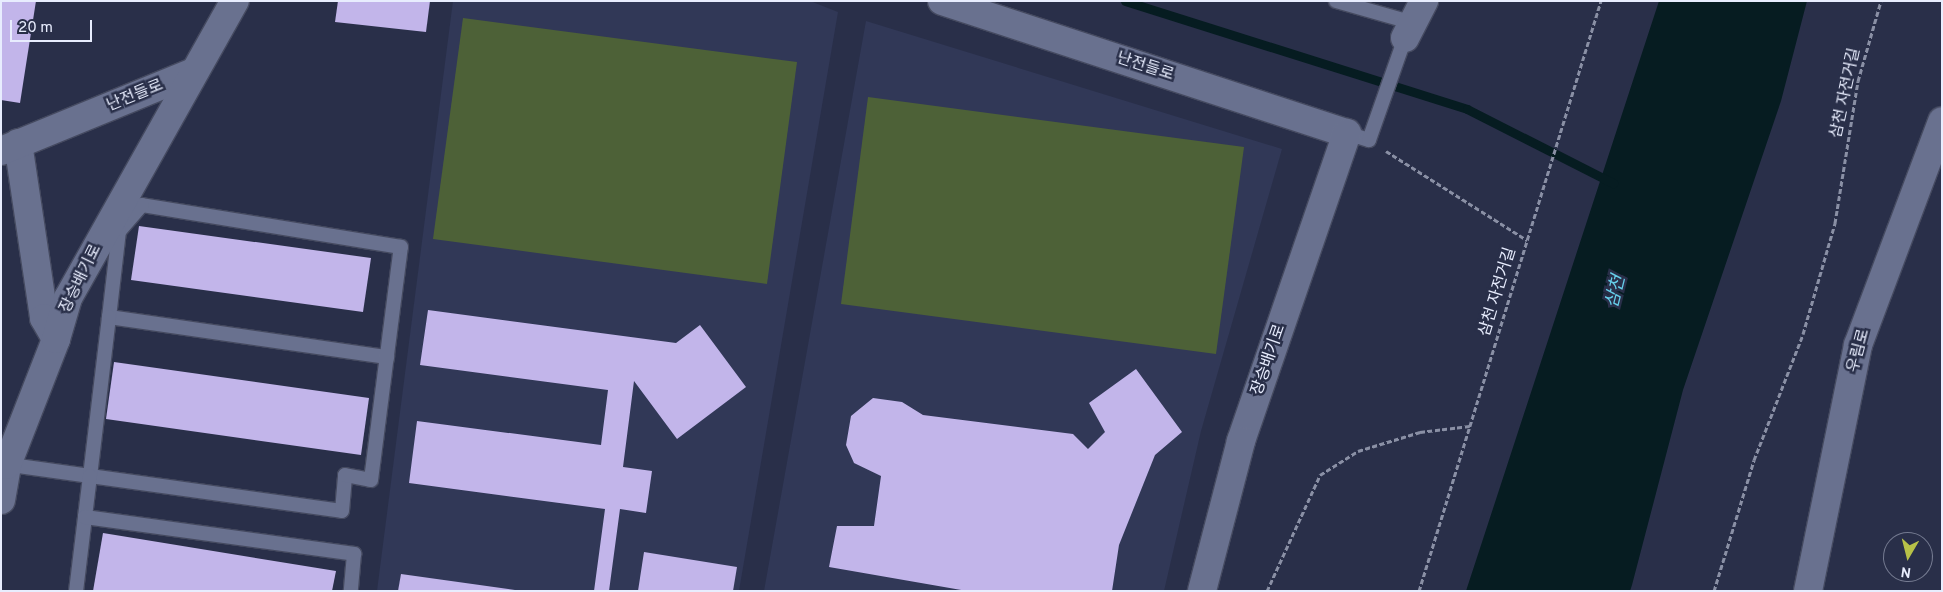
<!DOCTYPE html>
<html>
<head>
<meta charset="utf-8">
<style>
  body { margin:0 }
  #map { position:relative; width:1943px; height:592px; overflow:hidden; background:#292f49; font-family:Overpass,"Noto Sans KR",sans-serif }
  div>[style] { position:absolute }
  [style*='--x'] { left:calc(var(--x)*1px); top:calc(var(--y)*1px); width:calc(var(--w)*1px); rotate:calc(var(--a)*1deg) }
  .built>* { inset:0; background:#313857 }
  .green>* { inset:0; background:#4d6137 }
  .water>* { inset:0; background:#061c21 }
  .stream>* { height:9px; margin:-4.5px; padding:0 4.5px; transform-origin:4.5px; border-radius:4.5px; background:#061c21 }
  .building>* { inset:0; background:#c2b5ea }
  .path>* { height:3px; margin-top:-1.5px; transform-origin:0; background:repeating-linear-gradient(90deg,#8a90a5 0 5px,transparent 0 7.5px) }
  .roads { filter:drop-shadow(1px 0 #454a60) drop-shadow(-1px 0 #454a60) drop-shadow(0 1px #454a60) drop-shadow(0 -1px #454a60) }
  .lane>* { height:14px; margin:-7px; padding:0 7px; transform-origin:7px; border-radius:7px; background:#69718f }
  .street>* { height:28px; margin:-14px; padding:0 14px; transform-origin:14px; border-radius:14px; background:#69718f }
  span { translate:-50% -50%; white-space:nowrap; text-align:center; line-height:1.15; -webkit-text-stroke:5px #292f49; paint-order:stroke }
  .street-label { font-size:16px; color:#e8edfe }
  .water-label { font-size:18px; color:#66cfea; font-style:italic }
  .frame { position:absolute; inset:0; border:2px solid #e8edfe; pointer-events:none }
  .north { position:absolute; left:1883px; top:532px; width:50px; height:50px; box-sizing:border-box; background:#292f49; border:1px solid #757b91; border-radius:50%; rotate:188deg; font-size:14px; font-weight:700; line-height:20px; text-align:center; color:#e8edfe }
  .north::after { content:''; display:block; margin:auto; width:18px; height:22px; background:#b7c148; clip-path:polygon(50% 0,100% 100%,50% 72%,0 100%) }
  .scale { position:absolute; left:10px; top:20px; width:82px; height:22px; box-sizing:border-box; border:2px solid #e8edfe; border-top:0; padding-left:6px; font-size:15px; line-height:18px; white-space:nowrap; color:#e8edfe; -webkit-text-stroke:4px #292f49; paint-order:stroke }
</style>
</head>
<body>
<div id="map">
  <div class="built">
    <i style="clip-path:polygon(453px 1px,810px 1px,838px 12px,739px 591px,377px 591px)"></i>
    <i style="clip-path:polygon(866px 21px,1282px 149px,1201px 431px,1164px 591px,764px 591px)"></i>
  </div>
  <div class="green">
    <i style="clip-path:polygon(463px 18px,797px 62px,767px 284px,433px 239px)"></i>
    <i style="clip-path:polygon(868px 97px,1244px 147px,1216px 354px,841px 304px)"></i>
  </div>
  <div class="water">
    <i style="clip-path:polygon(1659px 1px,1807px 1px,1781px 101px,1683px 390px,1632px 585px,1630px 591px,1466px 591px)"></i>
  </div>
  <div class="stream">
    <i style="--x:1125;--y:1;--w:359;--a:17.5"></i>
    <i style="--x:1467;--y:109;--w:164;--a:26.9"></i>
  </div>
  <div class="building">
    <i style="clip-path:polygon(1px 1px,36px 1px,20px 103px,1px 100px)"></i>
    <i style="clip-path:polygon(338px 1px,430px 1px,426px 32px,335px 22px)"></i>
    <i style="clip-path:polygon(139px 226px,371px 258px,363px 312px,131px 280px)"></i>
    <i style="clip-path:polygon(428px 310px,676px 343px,700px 325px,746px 387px,677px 439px,634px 381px,623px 467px,652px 471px,646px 513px,620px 509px,609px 591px,594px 591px,605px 509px,409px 483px,417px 421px,601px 445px,608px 390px,420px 365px)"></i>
    <i style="clip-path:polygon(114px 362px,369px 398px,361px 455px,106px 419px)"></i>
    <i style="clip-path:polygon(1136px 369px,1182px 432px,1155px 455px,1119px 545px,1112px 591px,967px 591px,829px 567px,837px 526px,874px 526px,881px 476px,854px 463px,846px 445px,851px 416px,873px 398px,902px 402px,923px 415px,1073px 434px,1088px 449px,1105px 432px,1089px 403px)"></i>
    <i style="clip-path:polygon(103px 533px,336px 571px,332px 591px,93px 591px)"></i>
    <i style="clip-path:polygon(644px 552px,737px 567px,733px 591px,638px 591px)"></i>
    <i style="clip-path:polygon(401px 574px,515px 590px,515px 591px,398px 591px)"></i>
  </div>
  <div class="path">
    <i style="--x:1386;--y:151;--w:167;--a:32.3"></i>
    <i style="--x:1267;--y:591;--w:128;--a:-65.4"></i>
    <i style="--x:1320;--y:475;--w:45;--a:-32.3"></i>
    <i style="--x:1358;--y:451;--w:65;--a:-17"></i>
    <i style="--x:1420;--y:432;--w:50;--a:-6.8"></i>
    <i style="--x:1419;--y:591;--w:617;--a:-72.86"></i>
    <i style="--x:1714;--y:591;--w:137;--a:-73"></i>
    <i style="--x:1754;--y:460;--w:135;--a:-68.7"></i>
    <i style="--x:1803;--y:334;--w:116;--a:-73.9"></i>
    <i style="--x:1835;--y:223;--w:144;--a:-80.8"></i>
    <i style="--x:1858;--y:81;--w:83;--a:-74"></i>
  </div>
  <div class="roads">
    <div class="lane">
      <i style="--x:1336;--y:1;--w:80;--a:15.9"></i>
      <i style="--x:1347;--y:133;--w:23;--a:18"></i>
      <i style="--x:1369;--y:140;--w:108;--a:-70.6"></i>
      <i style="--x:109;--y:317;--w:281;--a:8.2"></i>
      <i style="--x:4;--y:464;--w:87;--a:7.9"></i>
      <i style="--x:90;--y:476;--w:254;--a:7.9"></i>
      <i style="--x:342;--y:511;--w:36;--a:-85"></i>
      <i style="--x:345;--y:475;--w:26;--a:11"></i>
      <i style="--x:371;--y:480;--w:235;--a:-82.7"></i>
      <i style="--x:401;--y:247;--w:262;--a:-170.8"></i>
      <i style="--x:142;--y:205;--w:35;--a:131"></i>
      <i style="--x:119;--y:231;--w:87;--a:96.6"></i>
      <i style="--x:109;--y:317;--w:160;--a:96.8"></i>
      <i style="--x:90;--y:476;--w:41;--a:97"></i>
      <i style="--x:85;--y:517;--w:75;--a:96.9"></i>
      <i style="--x:85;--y:517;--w:272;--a:7.8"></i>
      <i style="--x:354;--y:554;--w:37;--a:95"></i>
    </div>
    <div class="street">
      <i style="--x:942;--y:1;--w:426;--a:18.1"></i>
      <i style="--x:1347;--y:133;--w:326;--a:109"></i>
      <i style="--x:1241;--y:441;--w:155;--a:104.6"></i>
      <i style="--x:1405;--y:38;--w:42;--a:-62.8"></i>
      <i style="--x:18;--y:143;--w:177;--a:81.5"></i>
      <i style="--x:44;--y:318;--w:24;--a:60"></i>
      <i style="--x:1;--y:151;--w:209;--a:-22.3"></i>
      <i style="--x:1;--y:500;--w:36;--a:-80"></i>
      <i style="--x:7;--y:465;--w:135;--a:-68.7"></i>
      <i style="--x:56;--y:339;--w:43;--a:-73.7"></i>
      <i style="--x:68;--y:298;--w:341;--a:-60.7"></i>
      <i style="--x:1808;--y:591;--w:251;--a:-78.5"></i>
      <i style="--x:1858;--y:345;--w:239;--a:-69.4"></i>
    </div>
  </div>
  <div class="street-label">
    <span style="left:1145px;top:67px;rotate:18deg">난전들로</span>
    <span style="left:1846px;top:93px;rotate:-78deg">삼천 자전거길</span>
    <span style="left:135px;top:96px;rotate:-22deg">난전들로</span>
    <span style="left:81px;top:279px;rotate:-64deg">장승배기로</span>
    <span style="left:1498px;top:292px;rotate:-73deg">삼천 자전거길</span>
    <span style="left:1859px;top:351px;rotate:-75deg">우림로</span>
    <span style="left:1269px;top:360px;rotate:-71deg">장승배기로</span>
  </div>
  <div class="water-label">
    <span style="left:1617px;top:292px;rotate:-76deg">삼천</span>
  </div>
  <div class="frame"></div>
  <div class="north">N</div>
  <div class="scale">20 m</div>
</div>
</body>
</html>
